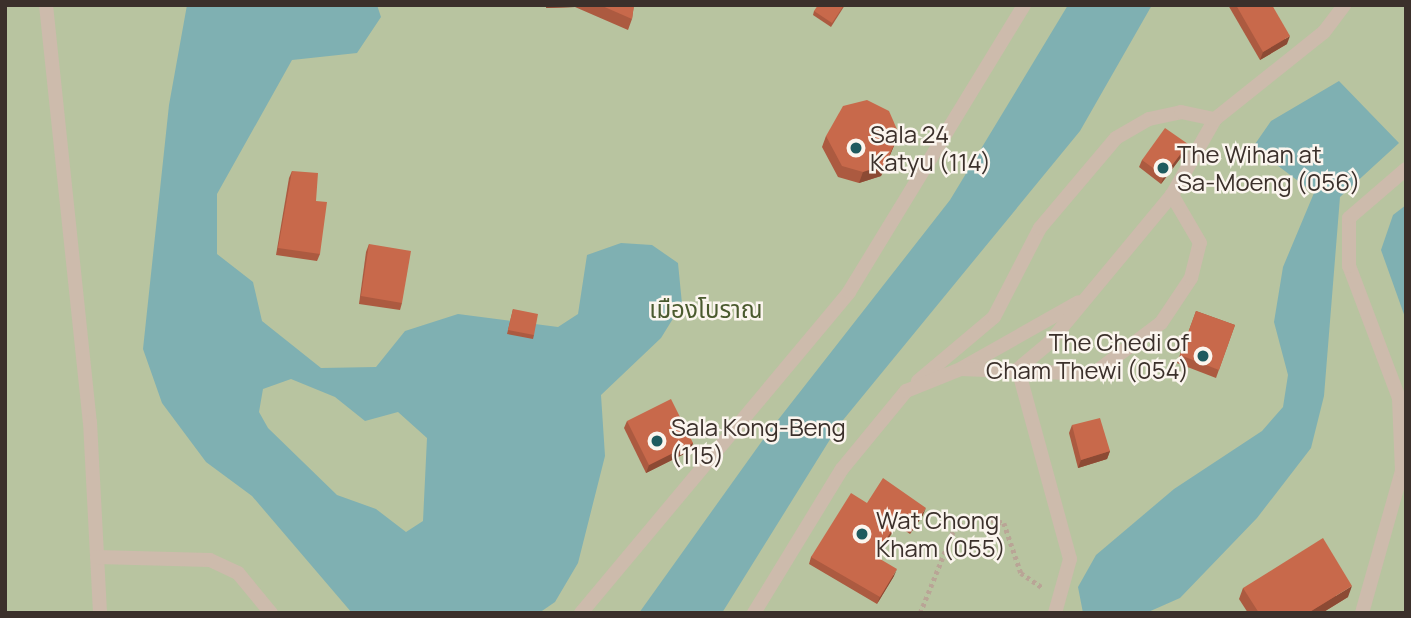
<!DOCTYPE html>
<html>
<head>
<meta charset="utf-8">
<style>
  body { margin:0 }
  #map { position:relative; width:1411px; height:618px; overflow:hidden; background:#f4ebe1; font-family:Manrope,"Noto Sans Thai",sans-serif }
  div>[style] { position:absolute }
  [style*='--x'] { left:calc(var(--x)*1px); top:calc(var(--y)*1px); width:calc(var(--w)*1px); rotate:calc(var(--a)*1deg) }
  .green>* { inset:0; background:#b8c4a0 }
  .water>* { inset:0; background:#7fb0b2 }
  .path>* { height:4.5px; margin-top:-2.25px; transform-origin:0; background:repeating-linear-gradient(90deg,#b9a596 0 3.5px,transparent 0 7px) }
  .service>* { height:14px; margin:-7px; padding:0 7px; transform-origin:7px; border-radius:7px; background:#cdbbac }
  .wall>* { inset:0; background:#ac5a40 }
  .shaded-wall>* { inset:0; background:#8c4a34 }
  .building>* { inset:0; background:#c8694b }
  .dots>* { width:19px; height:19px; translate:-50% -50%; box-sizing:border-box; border:4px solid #fbf5ee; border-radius:50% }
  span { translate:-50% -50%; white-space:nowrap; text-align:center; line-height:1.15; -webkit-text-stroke:5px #fbf5ee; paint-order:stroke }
  .poi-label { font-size:24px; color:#3b302b }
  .left { translate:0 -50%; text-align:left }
  .right { translate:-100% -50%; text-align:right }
  .park-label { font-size:24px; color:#4a5a2e }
  .frame { position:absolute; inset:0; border:7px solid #3b302b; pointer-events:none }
</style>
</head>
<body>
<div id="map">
  <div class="green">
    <i style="clip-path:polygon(5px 5px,1406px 5px,1406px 613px,5px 613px)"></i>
  </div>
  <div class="water">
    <i style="clip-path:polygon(evenodd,187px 5px,377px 5px,381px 17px,357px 53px,292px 60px,217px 194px,217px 254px,253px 282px,262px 321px,321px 368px,376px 367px,405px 331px,458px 314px,558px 327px,578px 314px,587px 255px,621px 243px,652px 245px,678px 263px,682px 304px,661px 338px,601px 395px,605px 456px,578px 563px,555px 602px,539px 613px,352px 613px,252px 496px,206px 462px,162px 403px,143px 349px,169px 105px,187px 5px,291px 379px,335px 397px,365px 421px,398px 412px,427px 438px,423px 521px,406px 532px,376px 509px,337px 495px,268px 428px,259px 412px,263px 389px,291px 379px)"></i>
    <i style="clip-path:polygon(1068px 5px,1152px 5px,1080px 131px,839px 425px,722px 613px,639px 613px,767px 434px,950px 200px)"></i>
    <i style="clip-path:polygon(1339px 81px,1399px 143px,1340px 197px,1324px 396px,1311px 448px,1257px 518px,1180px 598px,1146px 613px,1083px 613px,1078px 587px,1096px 555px,1174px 489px,1262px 431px,1283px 407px,1288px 375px,1274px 322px,1283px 267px,1314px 193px,1253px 147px,1271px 121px)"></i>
    <i style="clip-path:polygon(1406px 205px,1406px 320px,1381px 250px,1393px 215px)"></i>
  </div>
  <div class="path">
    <i style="--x:920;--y:613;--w:91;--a:-68"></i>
    <i style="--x:954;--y:529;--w:27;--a:-28"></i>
    <i style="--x:978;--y:516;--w:27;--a:15"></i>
    <i style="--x:1004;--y:523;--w:53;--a:71.2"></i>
    <i style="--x:1021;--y:573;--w:27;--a:34"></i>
  </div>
  <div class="service">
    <i style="--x:46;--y:5;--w:419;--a:84"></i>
    <i style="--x:90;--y:422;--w:191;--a:87"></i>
    <i style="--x:962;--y:368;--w:134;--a:-29.4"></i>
    <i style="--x:1018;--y:369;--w:40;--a:-40"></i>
    <i style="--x:1049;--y:343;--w:192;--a:-50.3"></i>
    <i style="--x:1172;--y:195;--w:87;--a:-60.5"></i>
    <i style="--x:1215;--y:119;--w:139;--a:-38.6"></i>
    <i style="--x:1324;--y:32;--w:34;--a:-53"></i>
    <i style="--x:1018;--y:369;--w:197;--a:74.7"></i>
    <i style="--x:1070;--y:559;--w:56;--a:105.5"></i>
    <i style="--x:918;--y:381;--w:99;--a:-40.1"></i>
    <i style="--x:994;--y:317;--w:100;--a:-62.7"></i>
    <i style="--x:1040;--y:228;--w:118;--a:-49.8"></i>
    <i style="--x:1116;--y:138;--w:38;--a:-30"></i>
    <i style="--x:1149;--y:119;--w:33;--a:-12"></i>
    <i style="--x:1181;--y:112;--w:35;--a:12"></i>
    <i style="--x:97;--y:557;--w:113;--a:1.5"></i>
    <i style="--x:210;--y:560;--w:31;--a:25"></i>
    <i style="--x:238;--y:573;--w:52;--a:50.5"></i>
    <i style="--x:581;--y:613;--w:418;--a:-50.1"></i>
    <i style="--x:849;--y:292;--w:336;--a:-58.6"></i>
    <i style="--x:754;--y:613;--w:169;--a:-58.6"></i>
    <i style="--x:842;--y:469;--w:101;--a:-50.6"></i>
    <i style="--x:906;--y:391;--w:59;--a:-21.8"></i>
    <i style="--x:961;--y:369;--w:132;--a:2.2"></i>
    <i style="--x:1093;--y:374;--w:85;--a:-36.9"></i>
    <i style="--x:1161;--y:323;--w:54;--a:-56.3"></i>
    <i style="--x:1191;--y:278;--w:36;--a:-76"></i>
    <i style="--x:1200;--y:243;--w:56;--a:-120.3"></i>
    <i style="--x:1362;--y:613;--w:148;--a:-74.3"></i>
    <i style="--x:1402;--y:471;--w:73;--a:-92.4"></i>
    <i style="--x:1399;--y:398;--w:141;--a:-110.7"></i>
    <i style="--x:1349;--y:266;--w:48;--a:-90"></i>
    <i style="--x:1349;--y:218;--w:75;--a:-40.7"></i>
  </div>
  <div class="wall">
    <i style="clip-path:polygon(547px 5px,634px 5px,632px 19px,628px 30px,575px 7px,546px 8px)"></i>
    <i style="clip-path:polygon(845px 5px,831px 27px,813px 15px,814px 11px)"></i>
    <i style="clip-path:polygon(1228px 5px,1272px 5px,1287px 44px,1260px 60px)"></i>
    <i style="clip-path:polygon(899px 134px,881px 176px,859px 183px,838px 177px,822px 147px,826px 136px)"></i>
    <i style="clip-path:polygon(1188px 144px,1185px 152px,1161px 184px,1139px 167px,1142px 160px)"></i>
    <i style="clip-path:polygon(292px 171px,316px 201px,320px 254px,317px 261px,276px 255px,289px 178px)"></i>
    <i style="clip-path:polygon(369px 244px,402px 303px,400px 310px,359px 304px,366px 252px)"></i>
    <i style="clip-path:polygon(513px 309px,534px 335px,533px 339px,507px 334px)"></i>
    <i style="clip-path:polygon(1196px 311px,1235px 325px,1216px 378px,1177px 363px)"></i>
    <i style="clip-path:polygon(627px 421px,693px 443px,690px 451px,646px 473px,624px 428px)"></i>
    <i style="clip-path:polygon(1072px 425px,1110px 451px,1107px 459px,1078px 468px,1069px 433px)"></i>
    <i style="clip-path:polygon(867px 503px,923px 515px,910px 534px,897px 525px,877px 557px,894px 576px,877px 604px,809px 564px,811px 557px)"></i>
    <i style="clip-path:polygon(1243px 588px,1348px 597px,1322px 613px,1248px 613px,1239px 599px)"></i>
  </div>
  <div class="shaded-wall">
    <i style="clip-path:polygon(547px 5px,576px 5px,575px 7px,546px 8px)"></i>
    <i style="clip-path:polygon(1290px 36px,1287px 44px,1260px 60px,1263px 52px)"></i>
    <i style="clip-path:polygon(899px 134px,881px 176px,859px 183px,863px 172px)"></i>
    <i style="clip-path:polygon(1188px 144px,1185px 152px,1161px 184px,1164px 176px)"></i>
    <i style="clip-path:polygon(693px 443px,690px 451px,646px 473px,649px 465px)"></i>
    <i style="clip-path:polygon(1110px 451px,1107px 459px,1078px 468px,1081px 460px)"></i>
    <i style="clip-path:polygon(926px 508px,923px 515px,910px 534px,913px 527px)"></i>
    <i style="clip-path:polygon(900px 518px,897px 525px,873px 563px,875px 556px)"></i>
    <i style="clip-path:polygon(897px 569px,894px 576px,877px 604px,880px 597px)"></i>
    <i style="clip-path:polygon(1352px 586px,1348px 597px,1322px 613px,1308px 613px)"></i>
  </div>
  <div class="building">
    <i style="clip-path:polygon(600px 5px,634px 5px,632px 19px)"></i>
    <i style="clip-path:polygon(818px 5px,844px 5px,832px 23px,814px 11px)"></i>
    <i style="clip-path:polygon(1236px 5px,1272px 5px,1290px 36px,1263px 52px)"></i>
    <i style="clip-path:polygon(867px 100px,889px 111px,899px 134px,885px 165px,863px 172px,842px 166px,826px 136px,843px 106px)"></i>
    <i style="clip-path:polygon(1165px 128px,1188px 144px,1164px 176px,1142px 160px)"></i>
    <i style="clip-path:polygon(292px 171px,318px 173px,316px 201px,327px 202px,320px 254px,278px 248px)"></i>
    <i style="clip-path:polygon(369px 244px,411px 251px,402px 303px,361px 296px)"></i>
    <i style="clip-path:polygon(513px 309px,538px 314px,534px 335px,508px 330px)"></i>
    <i style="clip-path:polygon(1196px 311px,1235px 325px,1219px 370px,1180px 355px)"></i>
    <i style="clip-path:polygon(671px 399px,693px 443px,649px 465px,627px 421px)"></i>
    <i style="clip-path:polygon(1100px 418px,1110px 451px,1081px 460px,1072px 425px)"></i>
    <i style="clip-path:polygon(883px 478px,926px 508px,913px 527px,900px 518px,875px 556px,897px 569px,880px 597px,811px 557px,851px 493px,867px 503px)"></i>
    <i style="clip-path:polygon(1323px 538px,1352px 586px,1308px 613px,1259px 613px,1243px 588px)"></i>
  </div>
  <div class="dots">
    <i style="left:856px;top:148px;background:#1f5a5e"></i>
    <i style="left:1163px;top:168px;background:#1f5a5e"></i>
    <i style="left:1203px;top:356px;background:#1f5a5e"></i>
    <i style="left:657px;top:441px;background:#1f5a5e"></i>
    <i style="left:862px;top:534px;background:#1f5a5e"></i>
  </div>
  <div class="poi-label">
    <span class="left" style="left:870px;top:148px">Sala 24<br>Katyu (114)</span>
    <span class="left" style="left:1177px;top:168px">The Wihan at<br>Sa-Moeng (056)</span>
    <span class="right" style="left:1189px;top:356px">The Chedi of<br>Cham Thewi (054)</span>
    <span class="left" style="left:671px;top:441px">Sala Kong-Beng<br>(115)</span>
    <span class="left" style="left:876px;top:534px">Wat Chong<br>Kham (055)</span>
  </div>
  <div class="park-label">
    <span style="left:706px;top:309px">เมืองโบราณ</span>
  </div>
  <div class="frame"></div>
</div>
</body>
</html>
